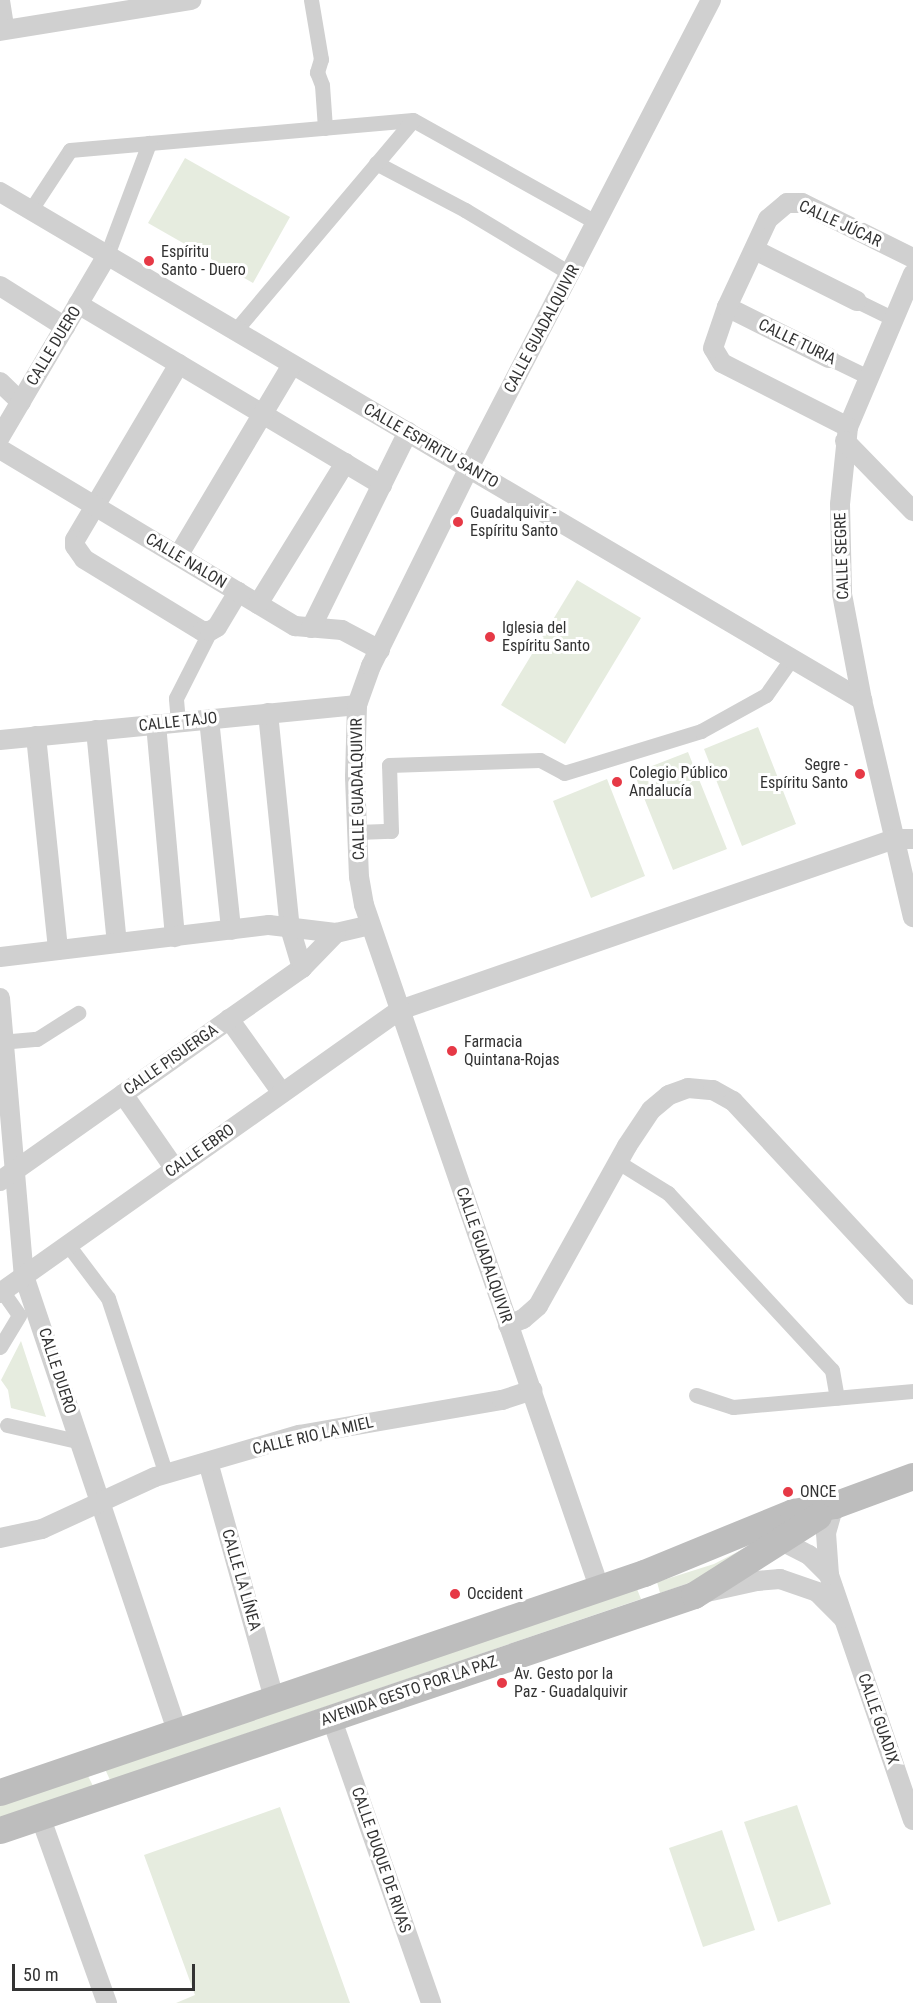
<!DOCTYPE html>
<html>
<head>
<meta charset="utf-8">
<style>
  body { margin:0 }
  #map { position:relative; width:913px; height:2003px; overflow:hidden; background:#fff; font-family:"Roboto Condensed",sans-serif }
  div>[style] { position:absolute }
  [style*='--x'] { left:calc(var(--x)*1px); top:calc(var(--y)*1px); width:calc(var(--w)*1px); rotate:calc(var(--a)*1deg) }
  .green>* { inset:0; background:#e6ecdf }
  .pedestrian>* { height:15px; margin:-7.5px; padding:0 7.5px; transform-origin:7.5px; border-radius:7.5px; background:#d0d0d0 }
  .minor>* { height:20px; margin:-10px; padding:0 10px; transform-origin:10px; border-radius:10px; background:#d0d0d0 }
  .secondary>* { height:27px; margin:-13.5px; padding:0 13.5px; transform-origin:13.5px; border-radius:13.5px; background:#bdbdbd }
  .dots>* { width:16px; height:16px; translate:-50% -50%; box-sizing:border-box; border:3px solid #fff; border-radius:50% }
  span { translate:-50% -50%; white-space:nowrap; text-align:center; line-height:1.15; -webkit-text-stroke:6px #fff; paint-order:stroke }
  .street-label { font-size:16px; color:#333 }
  .poi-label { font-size:16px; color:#333 }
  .left { translate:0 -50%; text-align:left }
  .right { translate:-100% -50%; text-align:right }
  .scale { position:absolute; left:12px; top:1964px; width:183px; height:27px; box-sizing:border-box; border:3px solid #333; border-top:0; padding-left:8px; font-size:18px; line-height:21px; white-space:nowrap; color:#333; -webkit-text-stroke:4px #fff; paint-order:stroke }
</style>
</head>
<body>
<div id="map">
  <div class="green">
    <i style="clip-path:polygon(185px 158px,290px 217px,253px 283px,148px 223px)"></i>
    <i style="clip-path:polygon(577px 580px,641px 618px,565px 744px,501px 705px)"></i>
    <i style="clip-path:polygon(758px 727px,796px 824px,742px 846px,704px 749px)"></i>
    <i style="clip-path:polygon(688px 752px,727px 849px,673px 870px,634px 773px)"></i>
    <i style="clip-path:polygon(607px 779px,645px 876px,591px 898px,553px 801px)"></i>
    <i style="clip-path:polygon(21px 1341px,46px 1417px,11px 1408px,8px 1390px,1px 1380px)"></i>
    <i style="clip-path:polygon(745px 1548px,703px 1578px,660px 1593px,657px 1582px,714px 1564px)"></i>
    <i style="clip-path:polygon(637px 1589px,641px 1599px,110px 1780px,105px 1769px)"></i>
    <i style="clip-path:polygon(88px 1776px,93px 1786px,0 1818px,0 1806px)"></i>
    <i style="clip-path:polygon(797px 1805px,831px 1904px,778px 1922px,744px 1822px)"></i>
    <i style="clip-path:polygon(280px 1807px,350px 2003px,176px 2003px,195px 1995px,144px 1855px)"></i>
    <i style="clip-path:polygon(722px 1830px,755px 1930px,703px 1947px,669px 1848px)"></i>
  </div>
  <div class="pedestrian">
    <i style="--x:2;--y:0;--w:30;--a:81"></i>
    <i style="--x:311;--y:0;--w:60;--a:80.4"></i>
    <i style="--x:321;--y:59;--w:14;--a:107"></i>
    <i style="--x:317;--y:72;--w:14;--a:69"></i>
    <i style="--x:322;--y:85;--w:43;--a:86"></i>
    <i style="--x:376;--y:163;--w:101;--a:27.8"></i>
    <i style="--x:465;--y:210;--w:124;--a:31.1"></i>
    <i style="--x:30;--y:211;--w:73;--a:-56.7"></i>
    <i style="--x:70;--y:150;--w:344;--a:-5"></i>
    <i style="--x:413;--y:120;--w:211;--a:29.2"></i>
    <i style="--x:107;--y:255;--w:120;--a:-69.4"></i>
    <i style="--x:857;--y:301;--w:41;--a:25.9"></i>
    <i style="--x:234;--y:332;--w:277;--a:-49.8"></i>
    <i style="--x:829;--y:358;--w:43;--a:26"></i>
    <i style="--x:178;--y:722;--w:24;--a:-95"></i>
    <i style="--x:176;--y:698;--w:75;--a:-63.1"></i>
    <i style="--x:357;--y:832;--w:34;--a:-2"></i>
    <i style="--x:391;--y:831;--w:66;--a:-91.7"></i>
    <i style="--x:389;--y:765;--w:151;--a:-1.9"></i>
    <i style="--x:540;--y:760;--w:27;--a:28"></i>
    <i style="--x:564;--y:773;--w:143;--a:-17"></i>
    <i style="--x:701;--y:731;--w:74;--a:-29"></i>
    <i style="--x:766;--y:695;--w:45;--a:-54.9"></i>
    <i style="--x:0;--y:1042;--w:37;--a:-5"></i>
    <i style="--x:37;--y:1039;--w:49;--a:-32.4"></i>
    <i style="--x:618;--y:1162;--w:59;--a:31.8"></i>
    <i style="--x:668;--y:1193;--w:241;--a:47.2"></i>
    <i style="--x:832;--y:1370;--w:28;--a:80"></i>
    <i style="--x:68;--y:1245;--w:66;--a:53"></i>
    <i style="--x:108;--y:1298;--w:185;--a:71.8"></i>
    <i style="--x:0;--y:1347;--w:37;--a:-59"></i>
    <i style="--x:19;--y:1315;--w:29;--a:-125"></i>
    <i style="--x:696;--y:1395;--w:39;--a:18"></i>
    <i style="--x:733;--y:1407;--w:181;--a:-5.1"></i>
    <i style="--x:7;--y:1425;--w:76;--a:12.9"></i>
  </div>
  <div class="minor">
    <i style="--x:0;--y:31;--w:194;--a:-9.2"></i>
    <i style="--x:0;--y:192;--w:1001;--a:30.51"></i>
    <i style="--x:755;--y:250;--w:114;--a:26.6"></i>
    <i style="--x:913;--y:274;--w:166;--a:113"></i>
    <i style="--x:848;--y:427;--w:77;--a:95.9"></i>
    <i style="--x:840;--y:504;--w:90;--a:88.7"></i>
    <i style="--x:842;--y:594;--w:108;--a:79.3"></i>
    <i style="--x:862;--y:700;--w:223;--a:76.8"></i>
    <i style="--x:0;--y:286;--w:77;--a:32.2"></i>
    <i style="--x:78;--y:304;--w:354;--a:30.8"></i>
    <i style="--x:727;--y:307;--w:114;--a:26.6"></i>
    <i style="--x:179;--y:364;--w:204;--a:120.6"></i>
    <i style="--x:75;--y:540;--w:6;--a:90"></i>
    <i style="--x:75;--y:546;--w:16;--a:55"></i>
    <i style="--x:84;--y:559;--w:138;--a:31.4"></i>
    <i style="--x:202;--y:631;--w:8;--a:0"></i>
    <i style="--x:210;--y:631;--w:8;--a:-30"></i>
    <i style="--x:217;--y:627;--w:41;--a:-59"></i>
    <i style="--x:0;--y:382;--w:29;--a:44"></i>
    <i style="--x:848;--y:427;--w:141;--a:-153.1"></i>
    <i style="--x:722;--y:363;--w:17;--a:-121"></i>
    <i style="--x:713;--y:348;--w:43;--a:-71.1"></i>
    <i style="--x:727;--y:307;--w:97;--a:-65"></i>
    <i style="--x:768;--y:219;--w:25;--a:-40"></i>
    <i style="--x:787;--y:203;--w:15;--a:0"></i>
    <i style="--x:802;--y:203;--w:124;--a:26.4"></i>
    <i style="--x:0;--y:437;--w:211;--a:-59.5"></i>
    <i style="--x:845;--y:441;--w:98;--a:45.8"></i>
    <i style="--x:0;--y:449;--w:344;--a:31"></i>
    <i style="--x:295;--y:626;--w:47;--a:4.9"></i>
    <i style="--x:342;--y:630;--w:43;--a:27.8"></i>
    <i style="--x:178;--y:556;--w:222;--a:-59.2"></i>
    <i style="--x:258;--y:604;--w:166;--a:-58.3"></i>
    <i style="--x:311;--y:628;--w:219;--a:-63.7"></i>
    <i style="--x:268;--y:713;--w:216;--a:84.2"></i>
    <i style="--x:290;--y:928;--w:42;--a:73.3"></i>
    <i style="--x:209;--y:719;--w:212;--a:84"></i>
    <i style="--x:156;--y:724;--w:214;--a:84.9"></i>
    <i style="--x:96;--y:730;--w:214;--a:84.4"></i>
    <i style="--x:36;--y:736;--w:215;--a:84.1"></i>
    <i style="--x:0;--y:740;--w:359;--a:-5.6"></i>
    <i style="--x:0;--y:957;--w:271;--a:-6.8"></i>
    <i style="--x:269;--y:925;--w:67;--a:6.8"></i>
    <i style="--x:336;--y:933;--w:35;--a:-13"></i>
    <i style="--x:0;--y:998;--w:279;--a:85.1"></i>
    <i style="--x:24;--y:1276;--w:480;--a:71.4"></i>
    <i style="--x:229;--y:1019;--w:91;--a:54.4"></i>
    <i style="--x:123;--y:1094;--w:91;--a:55.3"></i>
    <i style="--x:0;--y:1181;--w:370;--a:-35.2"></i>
    <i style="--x:302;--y:968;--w:49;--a:-45.8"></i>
    <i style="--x:0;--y:1293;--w:490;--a:-35.3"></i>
    <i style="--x:400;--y:1010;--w:523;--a:-19.09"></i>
    <i style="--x:894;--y:839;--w:19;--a:0"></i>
    <i style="--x:508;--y:1325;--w:16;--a:-22"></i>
    <i style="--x:523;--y:1319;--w:20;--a:-41"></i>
    <i style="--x:538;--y:1306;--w:183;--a:-60.9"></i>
    <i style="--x:627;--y:1146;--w:43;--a:-56.3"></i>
    <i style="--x:651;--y:1110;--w:23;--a:-40"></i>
    <i style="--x:669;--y:1095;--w:20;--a:-20"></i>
    <i style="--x:688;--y:1088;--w:25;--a:5"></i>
    <i style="--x:713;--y:1090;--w:23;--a:29"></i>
    <i style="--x:733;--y:1101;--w:265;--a:47.1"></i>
    <i style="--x:208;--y:1462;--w:246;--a:74.4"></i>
    <i style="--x:834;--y:1505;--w:29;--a:106"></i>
    <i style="--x:826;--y:1533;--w:42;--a:85.9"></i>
    <i style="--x:829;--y:1575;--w:259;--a:71.1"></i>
    <i style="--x:770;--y:1535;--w:44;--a:27.1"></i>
    <i style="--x:809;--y:1555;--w:28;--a:45"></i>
    <i style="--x:0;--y:1538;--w:43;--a:-12.1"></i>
    <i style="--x:42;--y:1529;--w:124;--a:-24.7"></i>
    <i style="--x:155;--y:1477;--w:150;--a:-16.3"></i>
    <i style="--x:299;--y:1435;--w:206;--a:-9.8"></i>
    <i style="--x:502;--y:1400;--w:32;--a:-18"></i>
    <i style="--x:599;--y:1587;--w:721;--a:-109.01"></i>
    <i style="--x:364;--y:905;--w:28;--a:-100"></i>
    <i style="--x:359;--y:877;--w:100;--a:-92.3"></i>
    <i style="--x:355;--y:777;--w:72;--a:-88.4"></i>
    <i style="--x:357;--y:705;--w:41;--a:-70.3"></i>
    <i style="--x:371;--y:666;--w:221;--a:-63.7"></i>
    <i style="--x:469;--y:468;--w:527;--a:-62.66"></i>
    <i style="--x:707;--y:1592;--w:51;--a:-12.4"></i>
    <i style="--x:757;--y:1581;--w:23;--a:-5"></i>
    <i style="--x:780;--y:1579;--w:39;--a:19"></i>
    <i style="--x:817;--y:1592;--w:37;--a:45"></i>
    <i style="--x:331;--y:1717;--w:303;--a:70.7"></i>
    <i style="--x:40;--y:1816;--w:199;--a:70.3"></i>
  </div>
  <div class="secondary">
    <i style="--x:0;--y:1792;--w:680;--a:-18.78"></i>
    <i style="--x:644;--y:1573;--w:161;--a:-22.3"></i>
    <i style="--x:793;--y:1512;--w:42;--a:-9.7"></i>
    <i style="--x:834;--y:1505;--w:84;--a:-20.2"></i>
    <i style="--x:0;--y:1830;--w:733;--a:-18.71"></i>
    <i style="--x:694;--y:1595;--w:147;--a:-32.5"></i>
  </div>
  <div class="dots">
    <i style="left:149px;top:261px;background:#e63946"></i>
    <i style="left:458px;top:522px;background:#e63946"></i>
    <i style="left:490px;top:637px;background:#e63946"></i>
    <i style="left:860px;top:774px;background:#e63946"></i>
    <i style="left:617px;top:782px;background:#e63946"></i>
    <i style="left:452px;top:1051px;background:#e63946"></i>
    <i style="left:788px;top:1492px;background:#e63946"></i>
    <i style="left:455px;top:1594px;background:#e63946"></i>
    <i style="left:502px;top:1683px;background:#e63946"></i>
  </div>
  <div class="street-label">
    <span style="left:840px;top:224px;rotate:25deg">CALLE JÚCAR</span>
    <span style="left:542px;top:329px;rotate:-62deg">CALLE GUADALQUIVIR</span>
    <span style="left:797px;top:342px;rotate:26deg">CALLE TURIA</span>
    <span style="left:54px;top:346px;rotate:-59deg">CALLE DUERO</span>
    <span style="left:431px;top:446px;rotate:30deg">CALLE ESPIRITU SANTO</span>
    <span style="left:842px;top:556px;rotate:-92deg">CALLE SEGRE</span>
    <span style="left:186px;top:561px;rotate:31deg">CALLE NALON</span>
    <span style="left:178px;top:722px;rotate:-6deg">CALLE TAJO</span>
    <span style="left:358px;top:789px;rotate:-91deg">CALLE GUADALQUIVIR</span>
    <span style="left:171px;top:1060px;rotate:-35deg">CALLE PISUERGA</span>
    <span style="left:200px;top:1151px;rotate:-35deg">CALLE EBRO</span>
    <span style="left:484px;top:1255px;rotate:71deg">CALLE GUADALQUIVIR</span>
    <span style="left:57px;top:1371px;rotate:72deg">CALLE DUERO</span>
    <span style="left:313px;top:1436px;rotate:-13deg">CALLE RIO LA MIEL</span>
    <span style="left:241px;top:1580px;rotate:74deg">CALLE LA LÍNEA</span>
    <span style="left:409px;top:1691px;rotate:-19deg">AVENIDA GESTO POR LA PAZ</span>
    <span style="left:878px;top:1719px;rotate:71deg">CALLE GUADIX</span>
    <span style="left:381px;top:1860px;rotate:71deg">CALLE DUQUE DE RIVAS</span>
  </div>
  <div class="poi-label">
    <span class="left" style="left:161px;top:261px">Espíritu<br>Santo - Duero</span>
    <span class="left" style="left:470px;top:522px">Guadalquivir -<br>Espíritu Santo</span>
    <span class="left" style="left:502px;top:637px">Iglesia del<br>Espíritu Santo</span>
    <span class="right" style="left:848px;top:774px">Segre -<br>Espíritu Santo</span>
    <span class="left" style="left:629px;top:782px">Colegio Público<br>Andalucía</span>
    <span class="left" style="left:464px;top:1051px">Farmacia<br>Quintana-Rojas</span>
    <span class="left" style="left:800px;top:1492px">ONCE</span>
    <span class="left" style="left:467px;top:1594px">Occident</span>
    <span class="left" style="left:514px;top:1683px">Av. Gesto por la<br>Paz - Guadalquivir</span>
  </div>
  <div class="scale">50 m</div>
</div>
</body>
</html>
